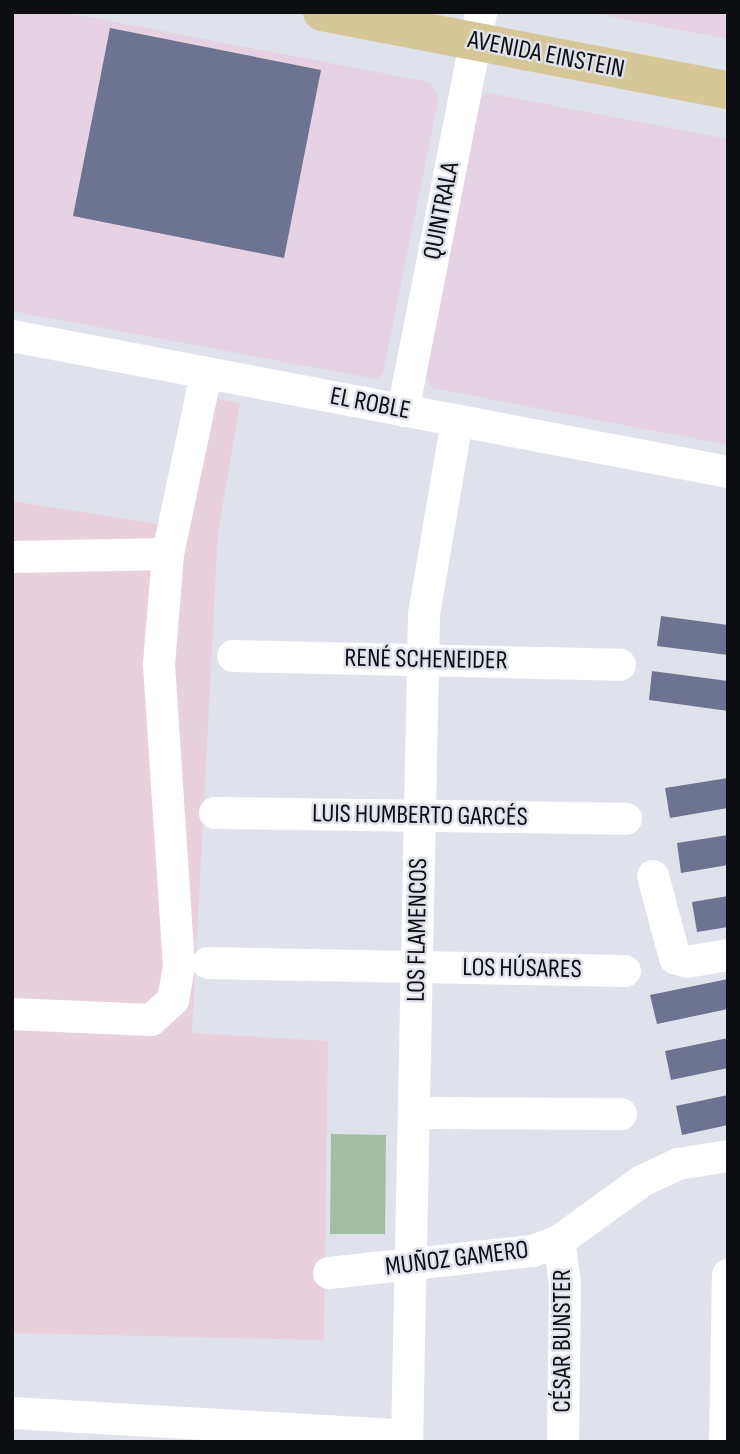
<!DOCTYPE html>
<html>
<head>
<meta charset="utf-8">
<style>
  body { margin:0 }
  #map { position:relative; width:740px; height:1454px; overflow:hidden; background:#e0e2eb; font-family:"Sofia Sans Condensed",sans-serif }
  div>[style] { position:absolute }
  [style*='--x'] { left:calc(var(--x)*1px); top:calc(var(--y)*1px); width:calc(var(--w)*1px); rotate:calc(var(--a)*1deg) }
  .commercial>* { inset:0; background:#e5d2e2 }
  .industrial>* { inset:0; background:#e8d1dd }
  .green>* { inset:0; background:#a2bda5 }
  .building>* { inset:0; background:#6d7390 }
  .minor>* { height:32px; margin:-16px; padding:0 16px; transform-origin:16px; border-radius:16px; background:#fff }
  .major>* { height:38px; margin:-19px; padding:0 19px; transform-origin:19px; border-radius:19px; background:#d5c797 }
  span { translate:-50% -50%; white-space:nowrap; text-align:center; line-height:1.15; -webkit-text-stroke:5px #e0e2eb; paint-order:stroke }
  .street-label { font-size:26px; color:#0d0e11 }
  .frame { position:absolute; inset:0; border:14px solid #0d0e11; pointer-events:none }
</style>
</head>
<body>
<div id="map">
  <div class="commercial">
    <i style="clip-path:polygon(12px 12px,63px 12px,429px 82px,439px 96px,383px 374px,376px 379px,12px 311px)"></i>
    <i style="clip-path:polygon(588px 12px,728px 12px,728px 39px)"></i>
    <i style="clip-path:polygon(488px 93px,728px 139px,728px 445px,432px 388px,425px 377px,476px 101px)"></i>
  </div>
  <div class="industrial">
    <i style="clip-path:polygon(193px 394px,240px 403px,218px 533px,192px 1033px,328px 1041px,324px 1340px,12px 1333px,12px 501px,164px 525px)"></i>
  </div>
  <div class="green">
    <i style="clip-path:polygon(331px 1134px,386px 1135px,385px 1234px,330px 1234px)"></i>
  </div>
  <div class="building">
    <i style="clip-path:polygon(110px 28px,321px 70px,284px 258px,73px 216px)"></i>
    <i style="clip-path:polygon(661px 616px,728px 625px,728px 655px,657px 646px)"></i>
    <i style="clip-path:polygon(652px 671px,728px 681px,728px 711px,649px 700px)"></i>
    <i style="clip-path:polygon(728px 778px,728px 808px,670px 818px,665px 788px)"></i>
    <i style="clip-path:polygon(728px 835px,728px 865px,681px 873px,677px 843px)"></i>
    <i style="clip-path:polygon(728px 896px,728px 927px,697px 932px,692px 902px)"></i>
    <i style="clip-path:polygon(728px 979px,728px 1009px,657px 1024px,650px 995px)"></i>
    <i style="clip-path:polygon(728px 1038px,728px 1068px,671px 1080px,665px 1051px)"></i>
    <i style="clip-path:polygon(728px 1095px,728px 1125px,682px 1135px,676px 1106px)"></i>
  </div>
  <div class="minor">
    <i style="--x:12;--y:336;--w:729;--a:10.75"></i>
    <i style="--x:403;--y:411;--w:407;--a:-78.9"></i>
    <i style="--x:12;--y:557;--w:156;--a:-1.1"></i>
    <i style="--x:233;--y:656;--w:387;--a:1.3"></i>
    <i style="--x:215;--y:813;--w:411;--a:0.8"></i>
    <i style="--x:653;--y:876;--w:85;--a:75"></i>
    <i style="--x:675;--y:958;--w:13;--a:18"></i>
    <i style="--x:687;--y:962;--w:42;--a:-9.7"></i>
    <i style="--x:208;--y:963;--w:417;--a:1.1"></i>
    <i style="--x:12;--y:1014;--w:139;--a:2.5"></i>
    <i style="--x:151;--y:1020;--w:30;--a:-42"></i>
    <i style="--x:173;--y:1000;--w:35;--a:-80"></i>
    <i style="--x:179;--y:966;--w:303;--a:-93.8"></i>
    <i style="--x:159;--y:664;--w:110;--a:-85.3"></i>
    <i style="--x:168;--y:554;--w:185;--a:-78.1"></i>
    <i style="--x:415;--y:1113;--w:206;--a:0.3"></i>
    <i style="--x:559;--y:1241;--w:42;--a:81.9"></i>
    <i style="--x:565;--y:1283;--w:159;--a:90.7"></i>
    <i style="--x:329;--y:1273;--w:205;--a:-6.2"></i>
    <i style="--x:533;--y:1251;--w:28;--a:-21"></i>
    <i style="--x:559;--y:1241;--w:102;--a:-35.9"></i>
    <i style="--x:642;--y:1181;--w:40;--a:-25"></i>
    <i style="--x:678;--y:1164;--w:51;--a:-9.1"></i>
    <i style="--x:12;--y:1413;--w:396;--a:3.3"></i>
    <i style="--x:407;--y:1442;--w:828;--a:-88.82"></i>
    <i style="--x:424;--y:614;--w:196;--a:-80.3"></i>
    <i style="--x:725;--y:1442;--w:167;--a:-89"></i>
  </div>
  <div class="major">
    <i style="--x:322;--y:12;--w:413;--a:10.9"></i>
  </div>
  <div class="street-label">
    <span style="left:546px;top:55px;rotate:11deg">AVENIDA EINSTEIN</span>
    <span style="left:442px;top:211px;rotate:-79deg">QUINTRALA</span>
    <span style="left:370px;top:404px;rotate:11deg">EL ROBLE</span>
    <span style="left:426px;top:660px;rotate:1deg">RENÉ SCHENEIDER</span>
    <span style="left:420px;top:816px;rotate:1deg">LUIS HUMBERTO GARCÉS</span>
    <span style="left:418px;top:930px;rotate:-89deg">LOS FLAMENCOS</span>
    <span style="left:522px;top:969px;rotate:1deg">LOS HÚSARES</span>
    <span style="left:457px;top:1259px;rotate:-7deg">MUÑOZ GAMERO</span>
    <span style="left:563px;top:1341px;rotate:-90deg">CÉSAR BUNSTER</span>
  </div>
  <div class="frame"></div>
</div>
</body>
</html>
